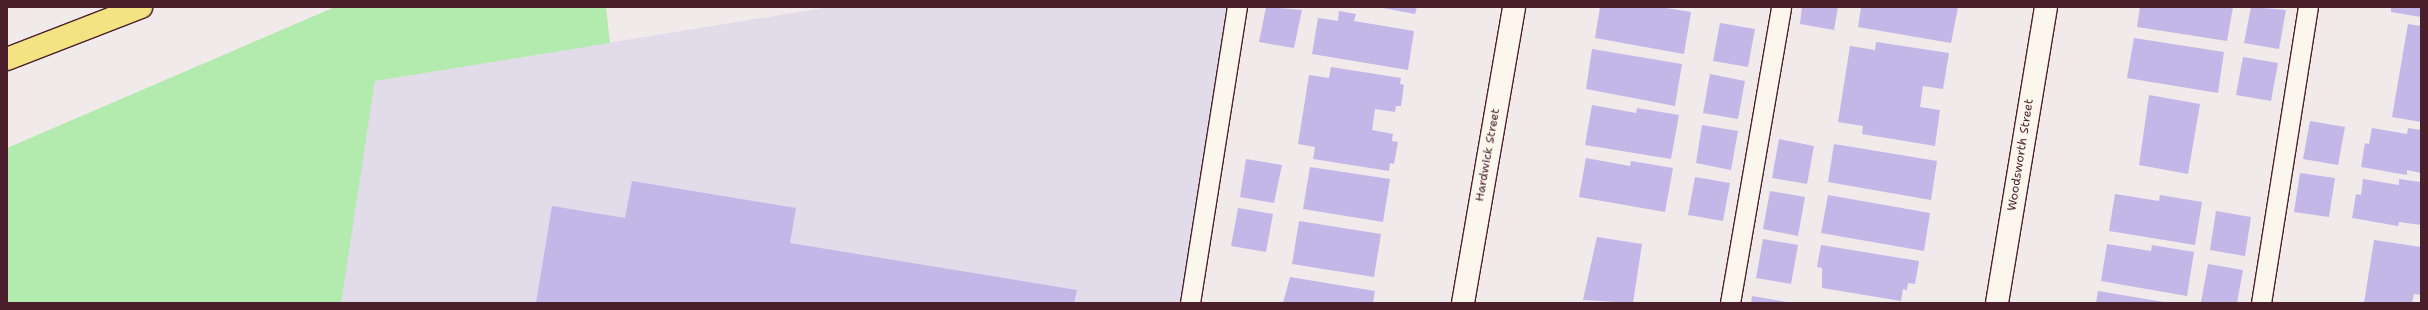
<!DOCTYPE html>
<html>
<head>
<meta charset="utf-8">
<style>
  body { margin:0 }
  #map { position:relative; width:2428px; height:310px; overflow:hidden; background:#f0eaeb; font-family:"Shantell Sans",sans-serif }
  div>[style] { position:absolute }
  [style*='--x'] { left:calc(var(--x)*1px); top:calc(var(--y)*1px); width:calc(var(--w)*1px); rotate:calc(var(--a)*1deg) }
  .built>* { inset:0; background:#e2dbea }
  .green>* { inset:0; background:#b3eaad }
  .building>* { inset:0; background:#c3b7e8 }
  .roads { filter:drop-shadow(1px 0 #4a1f2b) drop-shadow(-1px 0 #4a1f2b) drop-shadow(0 1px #4a1f2b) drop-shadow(0 -1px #4a1f2b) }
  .lane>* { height:19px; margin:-9.5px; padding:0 9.5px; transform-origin:9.5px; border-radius:9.5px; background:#fbf7ec }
  .street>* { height:22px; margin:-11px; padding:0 11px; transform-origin:11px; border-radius:11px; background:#fbf7ec }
  .highway>* { height:22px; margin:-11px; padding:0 11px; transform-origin:11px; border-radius:11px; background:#f4e382 }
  span { translate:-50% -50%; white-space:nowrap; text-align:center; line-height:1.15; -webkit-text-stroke:4px #fbf7ec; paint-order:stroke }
  .street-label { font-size:12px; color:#4a1f2b }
  .frame { position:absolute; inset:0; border:8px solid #4a1f2b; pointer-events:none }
</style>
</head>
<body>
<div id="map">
  <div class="built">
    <i style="clip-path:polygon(829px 7px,1237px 7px,1190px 303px,340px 303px,375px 81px)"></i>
  </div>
  <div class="green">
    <i style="clip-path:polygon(335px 7px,606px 7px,610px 43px,375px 81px,341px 303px,7px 303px,7px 148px)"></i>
  </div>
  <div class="building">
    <i style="clip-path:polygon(1266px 7px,1302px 10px,1294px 48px,1259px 42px)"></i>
    <i style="clip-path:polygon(1377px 7px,1417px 7px,1415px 14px)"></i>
    <i style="clip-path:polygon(1600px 7px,1660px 7px,1691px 12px,1684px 54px,1595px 38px)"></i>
    <i style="clip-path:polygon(1802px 7px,1838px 7px,1834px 30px,1800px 24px)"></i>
    <i style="clip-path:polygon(1861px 7px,1958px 7px,1951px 43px,1858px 27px)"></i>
    <i style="clip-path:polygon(2140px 7px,2233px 7px,2227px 41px,2137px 27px)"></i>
    <i style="clip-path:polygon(2251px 7px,2286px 10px,2279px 49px,2244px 43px)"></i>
    <i style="clip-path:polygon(2391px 7px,2421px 7px,2421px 17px,2391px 12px)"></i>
    <i style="clip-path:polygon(1339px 11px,1356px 14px,1354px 21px,1414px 31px,1408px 70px,1312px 54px,1318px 18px,1338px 21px)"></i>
    <i style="clip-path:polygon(1720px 23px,1755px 29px,1748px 67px,1713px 61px)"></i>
    <i style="clip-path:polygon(2408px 24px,2421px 26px,2421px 122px,2392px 117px)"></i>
    <i style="clip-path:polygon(2134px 38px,2224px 52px,2218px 93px,2127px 78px)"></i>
    <i style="clip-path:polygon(1876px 42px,1949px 53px,1943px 89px,1923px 86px,1920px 107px,1940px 110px,1935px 146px,1862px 134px,1863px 126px,1838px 122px,1850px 46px,1875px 50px)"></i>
    <i style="clip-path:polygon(1592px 49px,1682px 64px,1675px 106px,1586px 89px)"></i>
    <i style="clip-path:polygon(2243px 57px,2278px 63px,2271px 101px,2236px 95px)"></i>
    <i style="clip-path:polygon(1331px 67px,1401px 78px,1400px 84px,1404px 85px,1401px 106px,1396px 106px,1395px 112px,1375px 109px,1372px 130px,1393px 134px,1392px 141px,1398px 142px,1394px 164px,1390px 163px,1389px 171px,1313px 159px,1315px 147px,1298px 144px,1309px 75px,1329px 78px)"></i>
    <i style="clip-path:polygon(1710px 74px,1745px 81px,1738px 119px,1703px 113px)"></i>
    <i style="clip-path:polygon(2149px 95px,2200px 104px,2188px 174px,2139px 165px)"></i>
    <i style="clip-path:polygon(1592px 105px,1636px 113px,1637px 108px,1679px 115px,1671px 159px,1585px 145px)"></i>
    <i style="clip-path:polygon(2310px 121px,2345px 127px,2338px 165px,2303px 159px)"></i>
    <i style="clip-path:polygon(1702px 125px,1738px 131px,1731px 170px,1696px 163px)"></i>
    <i style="clip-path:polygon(2372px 128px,2407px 134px,2408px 128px,2421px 130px,2421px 173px,2407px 170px,2407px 175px,2361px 167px,2365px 143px,2369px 144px)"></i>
    <i style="clip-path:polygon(1779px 139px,1814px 146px,1807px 184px,1772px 178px)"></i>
    <i style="clip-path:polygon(1834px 144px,1937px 161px,1931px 200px,1828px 182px)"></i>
    <i style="clip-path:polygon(1586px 158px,1630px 166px,1631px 161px,1673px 168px,1665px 212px,1579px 197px)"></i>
    <i style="clip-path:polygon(1246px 159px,1282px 165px,1274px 203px,1240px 197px)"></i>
    <i style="clip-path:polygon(1310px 167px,1390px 179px,1383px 222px,1303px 209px)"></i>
    <i style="clip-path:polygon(2300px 173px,2335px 178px,2329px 217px,2294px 212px)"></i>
    <i style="clip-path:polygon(1695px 177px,1730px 183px,1723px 221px,1688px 215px)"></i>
    <i style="clip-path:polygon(2363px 179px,2399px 185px,2399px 179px,2421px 182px,2421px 225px,2399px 222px,2398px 226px,2352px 218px,2356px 194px,2361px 195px)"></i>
    <i style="clip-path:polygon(632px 181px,796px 208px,790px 243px,1077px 290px,1074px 303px,536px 303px,552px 206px,625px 218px)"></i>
    <i style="clip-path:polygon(1770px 191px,1805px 197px,1798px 236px,1763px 229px)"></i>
    <i style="clip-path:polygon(2115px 194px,2159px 201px,2160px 195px,2202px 202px,2195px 245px,2109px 231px)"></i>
    <i style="clip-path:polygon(1828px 195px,1930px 213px,1924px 251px,1821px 233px)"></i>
    <i style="clip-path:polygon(1238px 208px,1273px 214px,1266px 252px,1231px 246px)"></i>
    <i style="clip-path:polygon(2216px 211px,2251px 217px,2245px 256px,2210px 250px)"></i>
    <i style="clip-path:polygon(1299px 221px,1381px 234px,1374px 277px,1292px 264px)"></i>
    <i style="clip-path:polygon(1597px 237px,1642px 244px,1633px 303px,1583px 300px)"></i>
    <i style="clip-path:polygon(1763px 239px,1798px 245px,1791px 284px,1756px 278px)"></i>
    <i style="clip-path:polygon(2374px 240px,2421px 247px,2421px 295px,2414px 294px,2412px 303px,2364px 303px)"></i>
    <i style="clip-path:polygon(2107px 244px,2151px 251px,2152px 245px,2194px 252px,2187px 296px,2101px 281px)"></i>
    <i style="clip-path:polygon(1821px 245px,1919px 261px,1915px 284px,1908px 283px,1907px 290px,1903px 289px,1901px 301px,1822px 288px,1822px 268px,1817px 267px)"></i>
    <i style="clip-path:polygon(2208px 264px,2243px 270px,2237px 303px,2201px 302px)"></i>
    <i style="clip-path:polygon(1290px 277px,1375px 291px,1373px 303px,1283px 303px)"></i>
    <i style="clip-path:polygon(2098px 291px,2164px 302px,2164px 303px,2096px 303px)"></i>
    <i style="clip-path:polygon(1752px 296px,1787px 302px,1787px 303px,1751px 303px)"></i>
  </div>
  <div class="roads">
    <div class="lane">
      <i style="--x:1190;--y:303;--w:300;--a:-81"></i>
      <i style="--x:1730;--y:303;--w:300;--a:-80.2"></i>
      <i style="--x:2261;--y:303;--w:300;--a:-81"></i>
    </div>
    <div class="street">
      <i style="--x:1463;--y:303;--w:300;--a:-80.2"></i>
      <i style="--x:1997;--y:303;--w:300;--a:-80.6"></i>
    </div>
    <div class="highway">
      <i style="--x:7;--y:59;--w:144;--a:-21.2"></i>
    </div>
  </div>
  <div class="street-label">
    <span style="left:1488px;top:155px;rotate:-80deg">Hardwick Street</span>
    <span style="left:2021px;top:155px;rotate:-81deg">Woodsworth Street</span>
  </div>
  <div class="frame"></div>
</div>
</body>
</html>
